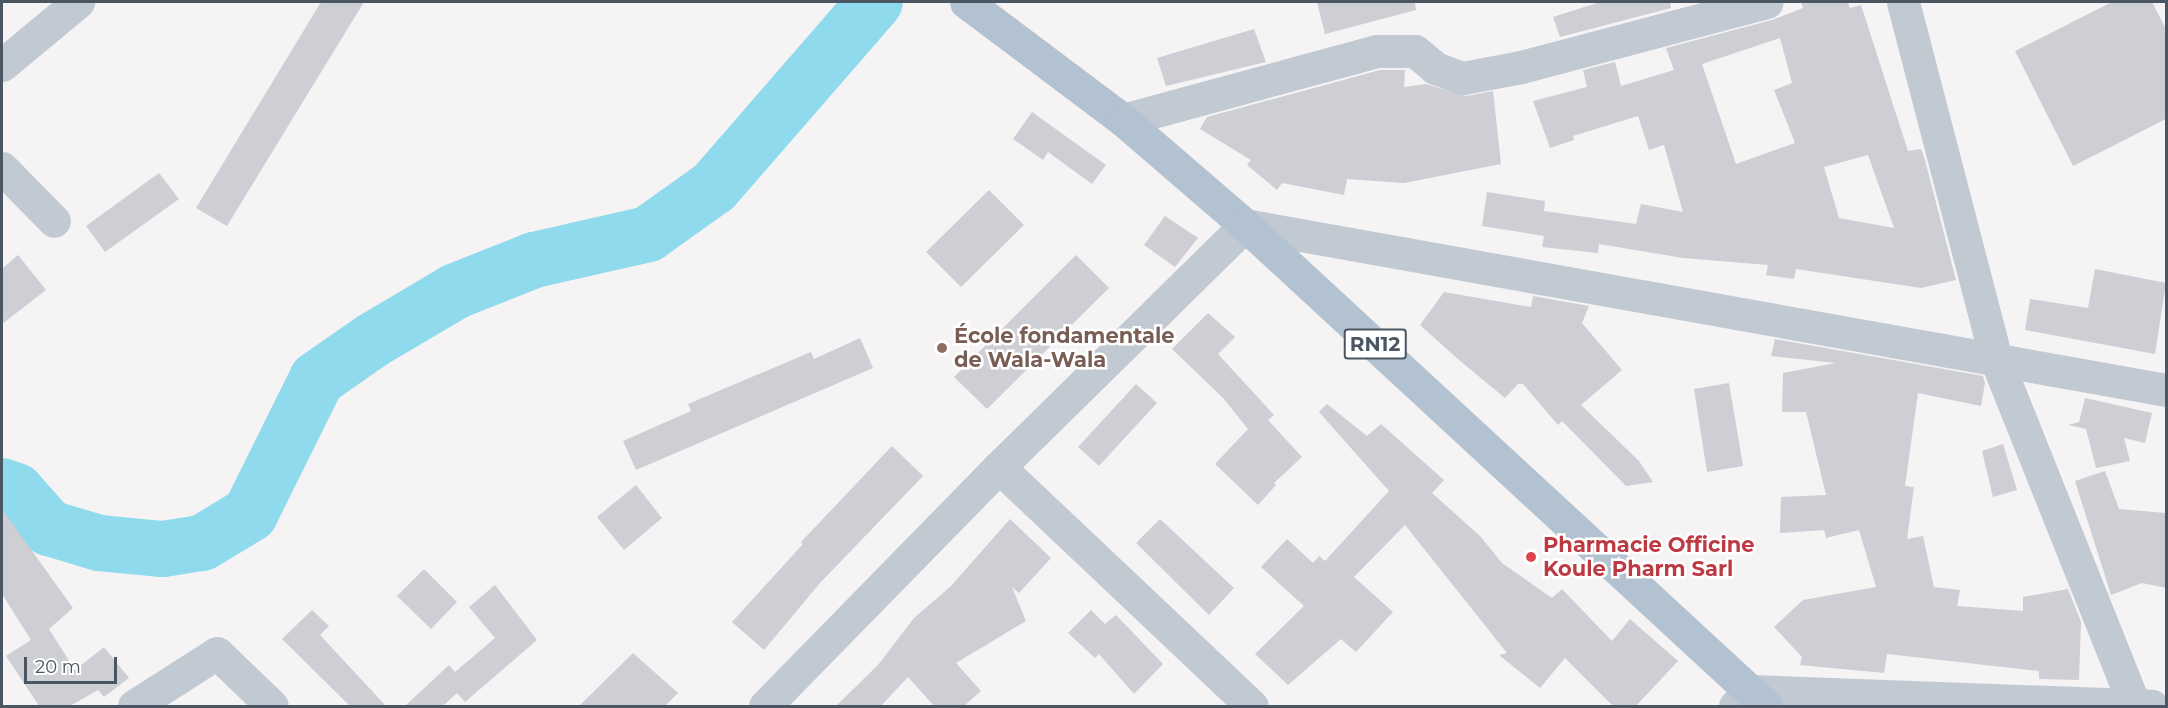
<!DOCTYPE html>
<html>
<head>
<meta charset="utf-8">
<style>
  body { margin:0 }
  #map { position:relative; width:2168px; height:708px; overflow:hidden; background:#f5f3f3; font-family:Montserrat,sans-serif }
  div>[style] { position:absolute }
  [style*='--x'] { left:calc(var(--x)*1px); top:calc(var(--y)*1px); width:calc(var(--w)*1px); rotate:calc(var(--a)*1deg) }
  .river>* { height:56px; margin:-28px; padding:0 28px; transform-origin:28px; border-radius:28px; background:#90daee }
  .building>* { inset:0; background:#cdcfd5 }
  .minor>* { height:33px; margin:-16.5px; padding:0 16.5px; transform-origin:16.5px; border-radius:16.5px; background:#c1cad2 }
  .major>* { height:33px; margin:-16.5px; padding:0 16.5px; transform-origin:16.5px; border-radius:16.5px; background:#b3c2d1 }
  .dots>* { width:16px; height:16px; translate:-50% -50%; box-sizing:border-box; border:3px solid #fff; border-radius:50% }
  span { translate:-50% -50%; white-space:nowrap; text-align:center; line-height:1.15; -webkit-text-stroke:5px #fff; paint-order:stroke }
  .shield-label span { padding:2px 4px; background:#fff; border:2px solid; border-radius:4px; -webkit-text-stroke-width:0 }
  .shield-label { font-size:20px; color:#4a5661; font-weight:700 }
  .education-label { font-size:21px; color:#785e54; font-weight:700 }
  .left { translate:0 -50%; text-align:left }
  .health-label { font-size:21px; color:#be3a42; font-weight:700 }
  .frame { position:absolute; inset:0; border:3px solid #4a5661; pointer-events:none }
  .scale { position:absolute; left:24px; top:657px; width:93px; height:27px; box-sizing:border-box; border:3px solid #4a5661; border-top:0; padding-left:8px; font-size:18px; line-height:21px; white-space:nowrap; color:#4a5661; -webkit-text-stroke:4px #fff; paint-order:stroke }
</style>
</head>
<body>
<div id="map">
  <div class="river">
    <i style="--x:2;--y:486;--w:15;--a:20"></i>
    <i style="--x:16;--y:491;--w:50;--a:48.3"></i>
    <i style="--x:49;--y:528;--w:52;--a:16.7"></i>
    <i style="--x:99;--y:543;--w:64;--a:5.4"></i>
    <i style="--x:163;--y:549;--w:39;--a:-9"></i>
    <i style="--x:202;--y:543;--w:56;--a:-31.1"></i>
    <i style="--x:250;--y:514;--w:151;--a:-63.6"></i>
    <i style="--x:317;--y:379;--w:68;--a:-34.9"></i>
    <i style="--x:373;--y:340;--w:96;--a:-30.6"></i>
    <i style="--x:456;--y:291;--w:84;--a:-21.7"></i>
    <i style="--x:534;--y:260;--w:117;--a:-12.8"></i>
    <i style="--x:648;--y:234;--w:81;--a:-35.5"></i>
    <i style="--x:714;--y:187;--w:245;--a:-49"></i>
  </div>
  <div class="building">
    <i style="clip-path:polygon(321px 2px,364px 2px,227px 226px,196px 208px)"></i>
    <i style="clip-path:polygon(1317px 2px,1415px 2px,1416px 10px,1325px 34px)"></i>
    <i style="clip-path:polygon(1600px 2px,1670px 2px,1671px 8px,1560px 37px,1553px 17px)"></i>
    <i style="clip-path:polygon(evenodd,1801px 2px,1848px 2px,1850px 8px,1861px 5px,1908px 151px,1921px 149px,1925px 160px,1956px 280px,1921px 288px,1796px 269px,1794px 279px,1766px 275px,1768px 265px,1683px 258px,1599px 244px,1598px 253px,1542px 247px,1544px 236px,1482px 226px,1487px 192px,1545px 201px,1544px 211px,1636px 224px,1641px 204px,1683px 212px,1664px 145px,1649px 150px,1638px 116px,1573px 136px,1574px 140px,1550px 148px,1533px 101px,1587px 87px,1583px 70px,1615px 62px,1621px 86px,1674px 70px,1666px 48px,1772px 20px,1803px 8px,1801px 2px,1780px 38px,1792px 83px,1774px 90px,1795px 143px,1736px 164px,1702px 64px,1780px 38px,1801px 2px,1868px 155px,1894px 228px,1839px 218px,1824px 167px,1868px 155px)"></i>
    <i style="clip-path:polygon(2112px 2px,2152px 2px,2166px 29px,2166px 119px,2073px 166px,2015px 51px)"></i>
    <i style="clip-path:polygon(1254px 29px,1266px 62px,1166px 86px,1157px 58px)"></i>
    <i style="clip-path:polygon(1380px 70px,1405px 70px,1404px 87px,1426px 84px,1466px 96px,1493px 91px,1501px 164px,1404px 183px,1347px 179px,1344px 195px,1282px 183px,1277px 190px,1247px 165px,1251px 160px,1200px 129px,1207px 117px)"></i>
    <i style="clip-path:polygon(1032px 112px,1106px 165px,1092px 184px,1048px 152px,1043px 160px,1013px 139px)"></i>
    <i style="clip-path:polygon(159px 173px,179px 199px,105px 252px,86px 226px)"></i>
    <i style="clip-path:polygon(989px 190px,1024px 225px,961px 287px,926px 252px)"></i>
    <i style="clip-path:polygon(1165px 216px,1198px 238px,1175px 267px,1144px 245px)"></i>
    <i style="clip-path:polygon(18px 255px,46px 290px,2px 324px,2px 269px)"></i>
    <i style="clip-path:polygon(1076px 255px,1109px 288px,987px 409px,954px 377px)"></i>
    <i style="clip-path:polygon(2095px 269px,2166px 283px,2155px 354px,2025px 330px,2030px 299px,2088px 308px)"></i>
    <i style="clip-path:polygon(1444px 292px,1531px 307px,1533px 296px,1589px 306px,1582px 323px,1622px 370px,1581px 405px,1639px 461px,1653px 482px,1626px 486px,1562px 421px,1558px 425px,1523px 384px,1518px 384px,1505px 398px,1459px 360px,1420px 325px)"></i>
    <i style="clip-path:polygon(1208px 313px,1235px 337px,1218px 354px,1274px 415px,1268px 420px,1302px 457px,1274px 483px,1276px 485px,1258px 505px,1215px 464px,1248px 429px,1223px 398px,1172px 349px)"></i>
    <i style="clip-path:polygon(860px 338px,873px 368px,636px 470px,623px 441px,691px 411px,688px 404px,811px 352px,814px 359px)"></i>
    <i style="clip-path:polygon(1775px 339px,1983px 376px,1985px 383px,1981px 406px,1918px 393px,1905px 486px,1914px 487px,1907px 539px,1923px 536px,1934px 587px,1960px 590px,1957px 606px,2023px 611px,2023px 597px,2068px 589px,2081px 622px,2079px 680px,2039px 679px,2039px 671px,1887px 654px,1884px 673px,1800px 665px,1802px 657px,1774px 627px,1803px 600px,1876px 587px,1859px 530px,1826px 538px,1824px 530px,1780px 533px,1781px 497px,1826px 495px,1806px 412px,1782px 412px,1783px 373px,1836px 363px,1771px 356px)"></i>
    <i style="clip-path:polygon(1729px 383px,1743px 466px,1707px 472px,1694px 389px)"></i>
    <i style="clip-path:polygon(1136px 384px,1157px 403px,1099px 466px,1078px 447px)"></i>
    <i style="clip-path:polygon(2085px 398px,2152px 413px,2145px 443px,2124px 438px,2130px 461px,2096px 468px,2086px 429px,2068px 425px,2079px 422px)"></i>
    <i style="clip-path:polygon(1327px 404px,1367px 436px,1381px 424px,1444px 480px,1432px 493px,1480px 536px,1502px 563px,1552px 598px,1562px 589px,1612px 641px,1630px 619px,1678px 661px,1636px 706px,1613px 706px,1565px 658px,1540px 688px,1499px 655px,1507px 653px,1405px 525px,1354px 577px,1393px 612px,1356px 652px,1341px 639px,1288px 685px,1255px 654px,1304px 606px,1261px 567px,1287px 539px,1313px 563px,1319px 556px,1325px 561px,1389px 491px,1319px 412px)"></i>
    <i style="clip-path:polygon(2003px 444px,2017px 490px,1993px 497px,1982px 451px)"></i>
    <i style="clip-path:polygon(892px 446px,923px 476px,820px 583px,764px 650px,732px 622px,803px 544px,801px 542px)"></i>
    <i style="clip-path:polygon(2105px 471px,2119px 509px,2166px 513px,2166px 588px,2142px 583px,2111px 595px,2075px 481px)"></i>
    <i style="clip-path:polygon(636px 485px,662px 518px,624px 550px,597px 517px)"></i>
    <i style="clip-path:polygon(2px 509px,73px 608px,49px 629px,75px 670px,104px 647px,129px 678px,104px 697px,98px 690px,70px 706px,39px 706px,6px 656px,31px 640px,2px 594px)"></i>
    <i style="clip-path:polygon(1010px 519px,1051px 558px,1019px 593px,1012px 587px,1026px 621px,956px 663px,981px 691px,964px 706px,934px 706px,908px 677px,881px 706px,836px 706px,878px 665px,914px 618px,951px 586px)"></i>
    <i style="clip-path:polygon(1160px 519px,1234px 588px,1209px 615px,1136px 543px)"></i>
    <i style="clip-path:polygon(424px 569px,457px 602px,431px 629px,397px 596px)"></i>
    <i style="clip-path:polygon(495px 585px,537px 640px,465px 702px,457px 693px,443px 706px,405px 706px,449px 665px,455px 672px,495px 638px,469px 607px)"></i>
    <i style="clip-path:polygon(312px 610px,329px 626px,320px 635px,386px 706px,350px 706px,282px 639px)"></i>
    <i style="clip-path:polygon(1091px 610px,1105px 624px,1116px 615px,1163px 664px,1134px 694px,1099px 654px,1095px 658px,1068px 633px)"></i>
    <i style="clip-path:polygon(633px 653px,678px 693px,665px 706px,579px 706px)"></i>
  </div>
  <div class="minor">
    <i style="--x:1903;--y:2;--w:369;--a:75.4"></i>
    <i style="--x:1996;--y:359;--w:374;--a:68.2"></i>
    <i style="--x:2;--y:65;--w:99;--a:-39.7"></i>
    <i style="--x:1123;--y:120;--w:263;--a:-15.2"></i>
    <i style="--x:1377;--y:51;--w:38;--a:0"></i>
    <i style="--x:1415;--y:51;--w:26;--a:40"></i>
    <i style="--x:1435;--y:68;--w:30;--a:20"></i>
    <i style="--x:1463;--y:78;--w:59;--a:-10.7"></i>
    <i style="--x:1521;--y:67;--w:254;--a:-14.8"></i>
    <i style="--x:2;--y:168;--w:74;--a:45.5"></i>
    <i style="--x:999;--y:467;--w:348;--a:43.4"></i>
    <i style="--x:134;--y:706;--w:98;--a:-32.6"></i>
    <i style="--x:217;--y:653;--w:76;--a:43.9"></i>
    <i style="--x:765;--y:706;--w:334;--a:-45.6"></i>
    <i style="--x:999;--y:467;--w:345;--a:-44.5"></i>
    <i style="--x:1245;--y:225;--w:936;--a:10.16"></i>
    <i style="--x:1735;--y:706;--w:21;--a:-45"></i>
    <i style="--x:1750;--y:691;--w:402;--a:2.1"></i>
  </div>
  <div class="major">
    <i style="--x:966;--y:2;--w:196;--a:36.9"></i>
    <i style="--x:1123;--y:120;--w:161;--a:40.7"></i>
    <i style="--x:1245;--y:225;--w:709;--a:42.71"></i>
  </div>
  <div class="dots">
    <i style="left:942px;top:348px;background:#8d6e63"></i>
    <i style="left:1531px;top:557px;background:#e0444e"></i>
  </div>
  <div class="shield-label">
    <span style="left:1375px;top:344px">RN12</span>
  </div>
  <div class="education-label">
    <span class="left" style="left:954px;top:348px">École fondamentale<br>de Wala-Wala</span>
  </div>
  <div class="health-label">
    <span class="left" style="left:1543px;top:557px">Pharmacie Officine<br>Koule Pharm Sarl</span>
  </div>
  <div class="frame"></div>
  <div class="scale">20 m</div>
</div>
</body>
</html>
